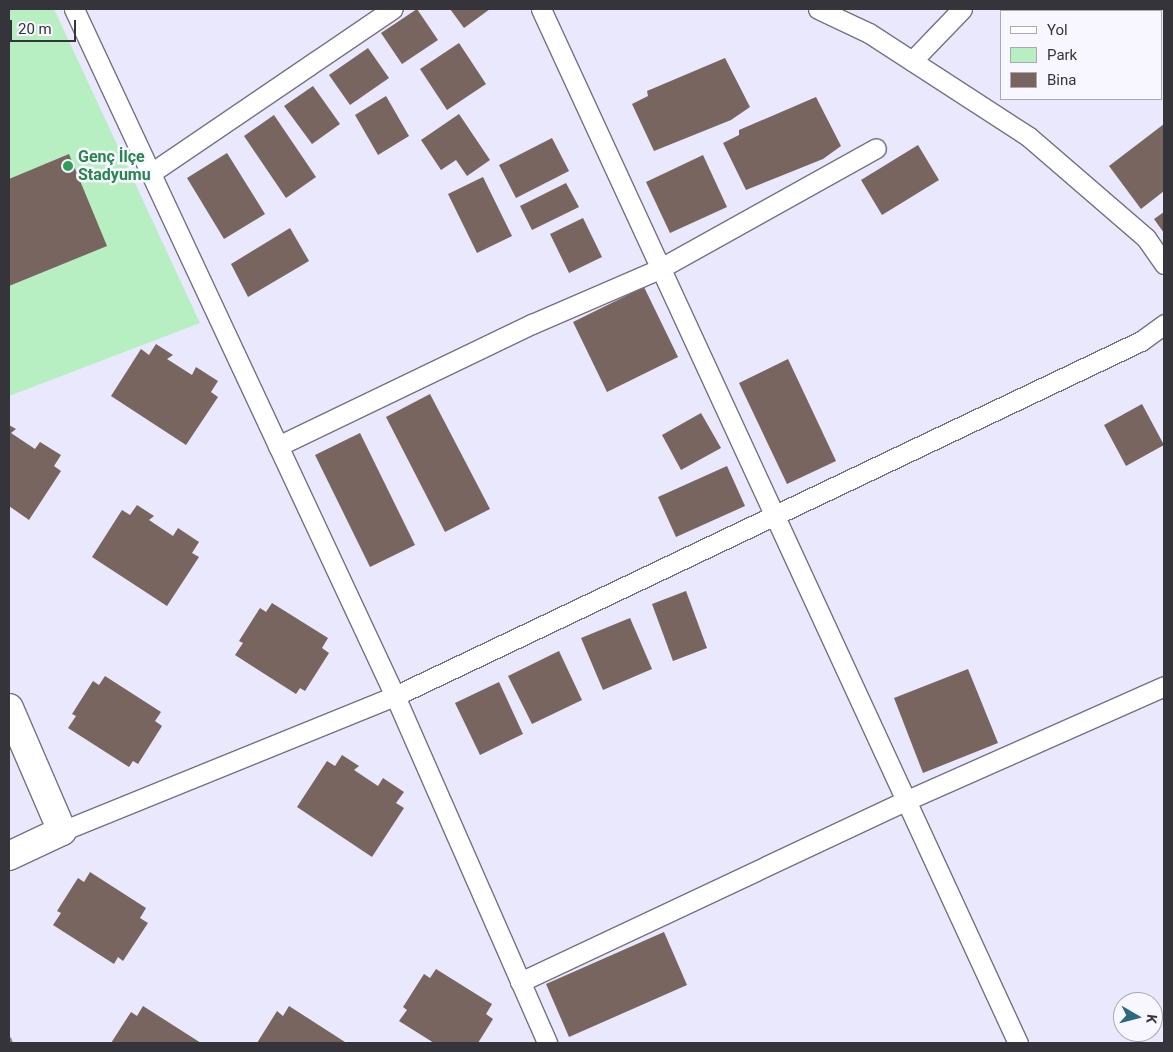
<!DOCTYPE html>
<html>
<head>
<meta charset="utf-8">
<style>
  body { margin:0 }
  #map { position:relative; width:1173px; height:1052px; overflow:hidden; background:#eae8fc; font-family:Roboto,sans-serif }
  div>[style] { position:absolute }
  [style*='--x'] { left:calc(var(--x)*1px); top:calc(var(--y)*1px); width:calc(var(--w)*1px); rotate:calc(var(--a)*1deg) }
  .green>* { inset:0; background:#b7eec2 }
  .building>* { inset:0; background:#786560 }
  .roads { filter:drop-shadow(1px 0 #747283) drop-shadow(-1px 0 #747283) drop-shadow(0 1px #747283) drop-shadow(0 -1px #747283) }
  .street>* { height:19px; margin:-9.5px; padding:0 9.5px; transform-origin:9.5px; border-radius:9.5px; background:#fff }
  .secondary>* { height:28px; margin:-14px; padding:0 14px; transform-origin:14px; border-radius:14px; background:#fff }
  .rail>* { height:4px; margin-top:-2px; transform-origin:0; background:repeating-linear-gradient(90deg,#83828e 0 8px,transparent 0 12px) }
  .dots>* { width:14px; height:14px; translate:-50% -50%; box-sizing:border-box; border:2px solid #f8f7ff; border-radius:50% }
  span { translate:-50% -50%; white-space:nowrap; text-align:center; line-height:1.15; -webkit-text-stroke:5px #f8f7ff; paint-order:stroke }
  .leisure-label { font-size:16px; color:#27864d; font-weight:700 }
  .left { translate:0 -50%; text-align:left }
  .frame { position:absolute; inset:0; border:10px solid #35343b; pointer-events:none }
  .legend { position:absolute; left:1000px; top:10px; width:162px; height:90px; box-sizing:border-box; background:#f8f7ff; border:1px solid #aaa9b1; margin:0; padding:6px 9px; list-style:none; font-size:15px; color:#35343b }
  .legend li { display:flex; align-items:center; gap:10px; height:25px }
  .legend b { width:25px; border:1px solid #aaa9b1 }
  .north { position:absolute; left:1113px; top:992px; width:50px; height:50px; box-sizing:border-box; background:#f8f7ff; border:1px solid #aaa9b1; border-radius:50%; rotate:98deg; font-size:14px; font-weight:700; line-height:20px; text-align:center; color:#35343b }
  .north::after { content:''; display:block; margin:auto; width:18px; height:22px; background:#2d6981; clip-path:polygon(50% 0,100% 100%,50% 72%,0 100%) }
  .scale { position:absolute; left:10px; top:20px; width:66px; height:22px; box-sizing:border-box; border:2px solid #35343b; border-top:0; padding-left:6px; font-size:15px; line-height:18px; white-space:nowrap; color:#35343b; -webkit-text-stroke:4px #f8f7ff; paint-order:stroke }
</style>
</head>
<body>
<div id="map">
  <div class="green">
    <i style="clip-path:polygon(9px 9px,54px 9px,200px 323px,9px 396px)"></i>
  </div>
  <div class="building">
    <i style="clip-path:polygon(417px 9px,438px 40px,402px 64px,381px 33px)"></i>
    <i style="clip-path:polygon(450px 9px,490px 9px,464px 28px)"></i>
    <i style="clip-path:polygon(459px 43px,486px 84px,447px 110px,420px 69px)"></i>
    <i style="clip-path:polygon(368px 48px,389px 78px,350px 105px,329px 75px)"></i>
    <i style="clip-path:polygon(725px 58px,750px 107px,731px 120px,654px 151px,632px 104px,648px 96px,647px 91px)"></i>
    <i style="clip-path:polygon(313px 86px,340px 124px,312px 144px,284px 106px)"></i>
    <i style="clip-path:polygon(386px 96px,409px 136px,378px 155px,355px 115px)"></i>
    <i style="clip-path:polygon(816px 97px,841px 146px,823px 159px,746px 190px,723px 143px,739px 135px,739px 130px)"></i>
    <i style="clip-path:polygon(459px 114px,490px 160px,467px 176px,456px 160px,441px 170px,421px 140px)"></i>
    <i style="clip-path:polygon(274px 115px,316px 177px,286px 198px,244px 136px)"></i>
    <i style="clip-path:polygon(1164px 124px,1164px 191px,1141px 209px,1109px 166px)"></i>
    <i style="clip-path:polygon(552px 138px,569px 171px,516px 198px,499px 165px)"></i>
    <i style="clip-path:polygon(918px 145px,939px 180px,882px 215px,861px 180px)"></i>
    <i style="clip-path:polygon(227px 153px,265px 214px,224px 239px,187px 178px)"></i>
    <i style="clip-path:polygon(69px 154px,107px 246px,9px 286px,9px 179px)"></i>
    <i style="clip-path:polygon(703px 155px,727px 207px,670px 233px,646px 182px)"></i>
    <i style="clip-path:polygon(483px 177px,512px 236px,477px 253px,448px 194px)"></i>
    <i style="clip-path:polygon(566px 183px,579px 207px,532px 230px,520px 206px)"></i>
    <i style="clip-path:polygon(1164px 212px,1164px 233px,1154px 219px)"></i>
    <i style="clip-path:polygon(583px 218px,602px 257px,569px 273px,550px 234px)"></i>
    <i style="clip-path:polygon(290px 228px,309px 261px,248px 297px,231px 264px)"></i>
    <i style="clip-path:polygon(644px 287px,678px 357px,607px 392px,573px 322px)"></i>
    <i style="clip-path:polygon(156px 344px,173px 355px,167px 359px,192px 375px,196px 367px,218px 381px,211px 392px,218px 397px,186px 445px,111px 396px,141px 349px,149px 355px)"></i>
    <i style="clip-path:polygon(788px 359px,836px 461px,787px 484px,739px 383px)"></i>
    <i style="clip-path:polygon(430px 394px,490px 509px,445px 532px,386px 417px)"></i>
    <i style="clip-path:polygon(1142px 404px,1164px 445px,1126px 466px,1104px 425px)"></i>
    <i style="clip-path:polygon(701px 413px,721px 448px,681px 470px,662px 435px)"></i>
    <i style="clip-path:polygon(9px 425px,16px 429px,11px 433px,35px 449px,40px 442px,61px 455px,54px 466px,61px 471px,29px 520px,9px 506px)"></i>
    <i style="clip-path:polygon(360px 433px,415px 545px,370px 567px,315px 455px)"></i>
    <i style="clip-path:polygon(727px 466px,745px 506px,676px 537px,658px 497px)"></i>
    <i style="clip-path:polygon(137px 505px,154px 516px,149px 520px,173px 536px,178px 528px,199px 542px,192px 553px,199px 557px,167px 606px,92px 557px,122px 510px,130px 515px)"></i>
    <i style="clip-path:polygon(686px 591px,707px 648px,673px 661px,652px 604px)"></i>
    <i style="clip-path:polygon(272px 603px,328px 638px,322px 648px,329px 653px,305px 691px,300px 688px,296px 694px,235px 655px,243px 643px,239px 641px,260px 608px,266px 612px)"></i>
    <i style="clip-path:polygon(630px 618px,652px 669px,603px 690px,581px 638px)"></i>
    <i style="clip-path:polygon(559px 651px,582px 700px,532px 724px,508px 676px)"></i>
    <i style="clip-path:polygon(968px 669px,998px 743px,923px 773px,894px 698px)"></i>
    <i style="clip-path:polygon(105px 676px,161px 712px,155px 721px,162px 726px,138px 764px,133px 761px,129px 767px,68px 728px,76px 716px,72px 714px,93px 681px,99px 685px)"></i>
    <i style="clip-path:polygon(499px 682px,523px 734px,480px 755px,455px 703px)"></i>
    <i style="clip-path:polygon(342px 755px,359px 766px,354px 770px,378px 786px,383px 778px,404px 792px,396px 803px,404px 808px,372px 857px,297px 807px,327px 761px,335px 766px)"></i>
    <i style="clip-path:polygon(90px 872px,146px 908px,140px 918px,148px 923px,123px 961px,118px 957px,114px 964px,53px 925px,61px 913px,57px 911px,78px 878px,84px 882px)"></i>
    <i style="clip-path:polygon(664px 932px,687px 985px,569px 1037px,546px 984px)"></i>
    <i style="clip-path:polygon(436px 969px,492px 1004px,486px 1014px,493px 1019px,478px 1043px,434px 1043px,399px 1021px,407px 1010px,403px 1007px,424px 974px,430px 978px)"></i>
    <i style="clip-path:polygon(143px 1006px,201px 1043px,111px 1043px,131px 1012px,137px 1016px)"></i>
    <i style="clip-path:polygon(289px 1006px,345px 1042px,344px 1043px,257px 1043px,277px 1011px,283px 1016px)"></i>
  </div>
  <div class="roads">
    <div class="street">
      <i style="--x:74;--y:9;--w:758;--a:64.96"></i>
      <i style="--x:395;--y:696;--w:379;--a:66.3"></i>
      <i style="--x:541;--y:9;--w:1139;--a:65.24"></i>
      <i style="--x:818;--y:9;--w:56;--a:25.2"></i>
      <i style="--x:869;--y:33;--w:191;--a:33"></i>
      <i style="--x:1029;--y:137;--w:155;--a:40.8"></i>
      <i style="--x:1146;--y:238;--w:32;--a:55"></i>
      <i style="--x:912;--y:61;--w:72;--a:-46.1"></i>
      <i style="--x:151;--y:173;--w:292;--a:-34.2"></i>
      <i style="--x:278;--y:446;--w:282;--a:-25.7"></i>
      <i style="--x:532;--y:324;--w:138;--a:-23.4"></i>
      <i style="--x:659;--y:269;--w:248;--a:-29.1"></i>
      <i style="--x:62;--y:831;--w:359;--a:-22.1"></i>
      <i style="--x:395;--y:696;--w:826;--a:-25.45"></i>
      <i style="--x:1141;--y:341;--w:29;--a:-36"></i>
      <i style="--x:520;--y:982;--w:425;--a:-25.2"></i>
      <i style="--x:905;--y:801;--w:283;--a:-23.9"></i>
    </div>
    <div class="secondary">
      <i style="--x:9;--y:708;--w:134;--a:66.7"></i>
      <i style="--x:62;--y:831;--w:59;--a:154.7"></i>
    </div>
  </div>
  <div class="rail">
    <i style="--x:9;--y:1038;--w:5;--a:68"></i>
  </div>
  <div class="dots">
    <i style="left:68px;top:166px;background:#2e9e5b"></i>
  </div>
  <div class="leisure-label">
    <span class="left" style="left:78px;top:166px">Genç İlçe<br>Stadyumu</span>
  </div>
  <div class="frame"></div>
  <ul class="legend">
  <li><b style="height:6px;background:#fff"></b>Yol</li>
  <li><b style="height:14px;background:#b7eec2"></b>Park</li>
  <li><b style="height:14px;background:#786560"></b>Bina</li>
  </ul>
  <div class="north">K</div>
  <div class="scale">20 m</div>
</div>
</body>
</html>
